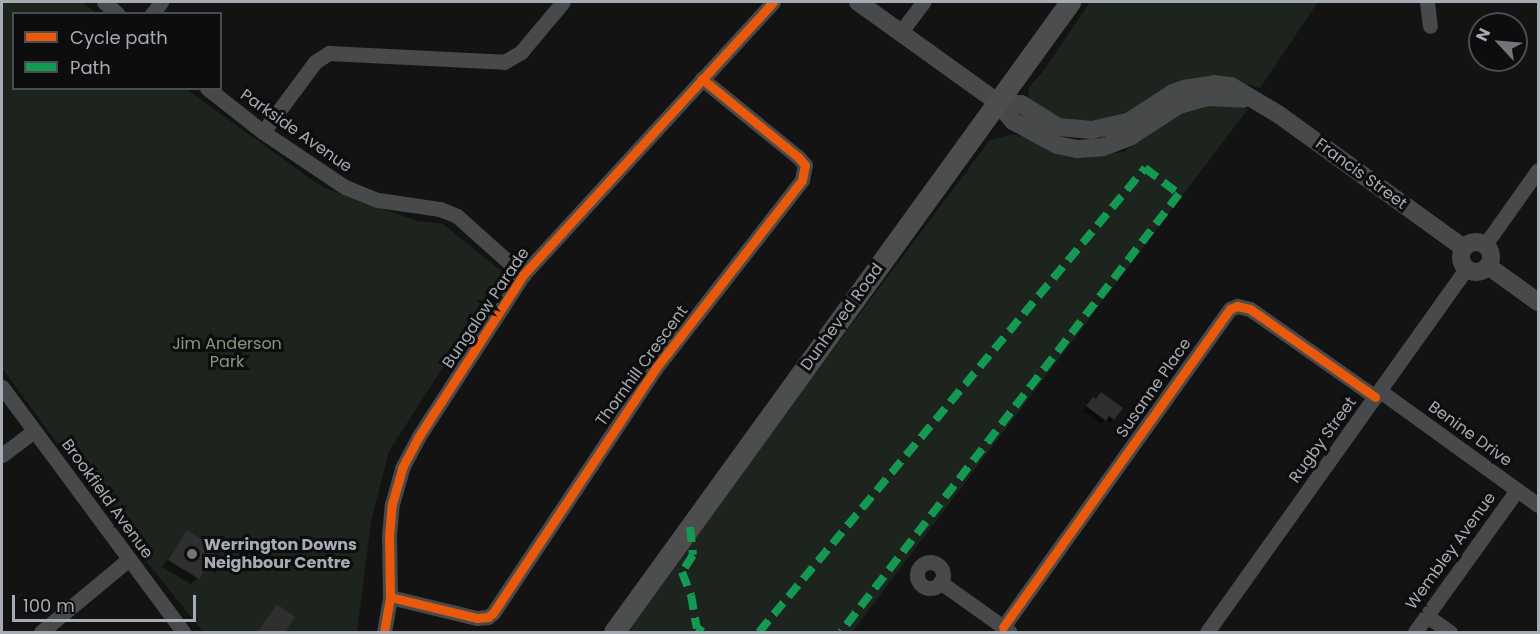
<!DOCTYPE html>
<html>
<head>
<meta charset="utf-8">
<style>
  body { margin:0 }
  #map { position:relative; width:1540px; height:634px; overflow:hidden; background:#131313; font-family:Poppins,sans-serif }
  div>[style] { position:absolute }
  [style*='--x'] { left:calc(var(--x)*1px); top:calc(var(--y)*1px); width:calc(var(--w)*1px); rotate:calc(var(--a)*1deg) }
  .green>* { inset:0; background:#1d231d }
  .shadow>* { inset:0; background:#0007 }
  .building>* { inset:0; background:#2f2f30 }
  .minor>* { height:15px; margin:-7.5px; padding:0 7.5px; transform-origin:7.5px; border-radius:7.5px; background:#47494b }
  .minor>.ring { margin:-7.5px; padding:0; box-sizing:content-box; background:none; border:15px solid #47494b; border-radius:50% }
  .tertiary>* { height:18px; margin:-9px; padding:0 9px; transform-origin:9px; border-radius:9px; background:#47494b }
  .tertiary>.ring { margin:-9px; padding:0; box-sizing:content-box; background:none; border:18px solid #47494b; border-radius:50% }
  .secondary>* { height:21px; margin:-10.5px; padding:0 10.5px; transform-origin:10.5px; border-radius:10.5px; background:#4b4d4f }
  .quiet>* { height:8px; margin-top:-4px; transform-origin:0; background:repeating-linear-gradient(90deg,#139951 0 15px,transparent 0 23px) }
  .cycleway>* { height:9px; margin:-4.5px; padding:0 4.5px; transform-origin:4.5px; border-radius:4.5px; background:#e8590c }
  .dots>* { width:16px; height:16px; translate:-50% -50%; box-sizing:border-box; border:3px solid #0d0d0e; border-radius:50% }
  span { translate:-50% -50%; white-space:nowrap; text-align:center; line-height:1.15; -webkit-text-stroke:6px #0d0d0e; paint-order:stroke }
  .street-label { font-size:16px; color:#a5acb3 }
  .park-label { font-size:16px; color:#829d7d }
  .poi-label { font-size:16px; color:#a5acb3; font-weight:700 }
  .left { translate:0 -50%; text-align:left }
  .frame { position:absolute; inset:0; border:3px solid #a5acb3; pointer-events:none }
  .legend { position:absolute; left:12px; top:12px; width:210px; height:78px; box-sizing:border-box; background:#0d0d0e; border:2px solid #4a4d50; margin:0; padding:8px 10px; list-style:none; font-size:18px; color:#a5acb3 }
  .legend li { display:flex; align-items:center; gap:12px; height:30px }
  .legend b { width:30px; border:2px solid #4a4d50 }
  .north { position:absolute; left:1468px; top:12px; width:60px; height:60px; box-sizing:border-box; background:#0d0d0e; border:2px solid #4a4d50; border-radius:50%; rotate:296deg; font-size:16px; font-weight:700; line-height:24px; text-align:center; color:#a5acb3 }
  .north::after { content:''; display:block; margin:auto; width:21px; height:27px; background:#72767b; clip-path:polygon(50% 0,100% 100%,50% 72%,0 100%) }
  .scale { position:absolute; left:12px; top:595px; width:184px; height:27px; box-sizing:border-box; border:3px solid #a5acb3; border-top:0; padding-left:8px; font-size:18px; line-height:21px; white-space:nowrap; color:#a5acb3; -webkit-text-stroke:4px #0d0d0e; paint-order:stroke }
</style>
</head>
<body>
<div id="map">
  <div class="green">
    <i style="clip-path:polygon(2px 2px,82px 2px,96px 13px,14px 14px,14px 88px,186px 89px,322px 187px,417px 221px,443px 224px,504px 273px,389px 451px,371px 522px,357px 632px,203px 632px,113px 519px,2px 368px)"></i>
    <i style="clip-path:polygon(1090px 2px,1318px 2px,1260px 88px,1223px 78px,1109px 122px,1056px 121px,1028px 100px,1029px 87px,1042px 73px)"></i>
    <i style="clip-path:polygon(1206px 102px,1248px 109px,852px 632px,627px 632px,793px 403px,990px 140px,1014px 134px,1076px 156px,1124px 152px,1158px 124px)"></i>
  </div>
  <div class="shadow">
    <i style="clip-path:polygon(1089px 403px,1113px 419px,1109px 423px,1105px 419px,1101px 424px,1083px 411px)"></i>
    <i style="clip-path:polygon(187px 532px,198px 578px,191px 584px,162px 567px)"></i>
  </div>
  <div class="building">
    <i style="clip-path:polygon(1101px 392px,1123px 408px,1114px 420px,1109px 416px,1106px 421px,1086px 406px,1093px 397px,1096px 399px)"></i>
    <i style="clip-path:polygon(187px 530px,217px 549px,199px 579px,168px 560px)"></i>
    <i style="clip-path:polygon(277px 604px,295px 617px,284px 633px,257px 633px)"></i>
  </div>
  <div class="minor">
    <i style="--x:104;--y:2;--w:18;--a:41"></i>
    <i style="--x:1427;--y:2;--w:24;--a:83"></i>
    <i style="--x:152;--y:14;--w:15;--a:-53"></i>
    <i style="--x:900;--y:33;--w:39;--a:-53"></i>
    <i style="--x:207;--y:88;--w:71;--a:38.2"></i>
    <i style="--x:263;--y:132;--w:99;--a:33.9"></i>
    <i style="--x:345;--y:187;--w:35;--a:22"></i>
    <i style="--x:378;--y:200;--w:63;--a:8.3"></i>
    <i style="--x:440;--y:209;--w:18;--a:22"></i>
    <i style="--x:457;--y:216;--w:89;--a:41.8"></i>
    <i style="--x:263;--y:132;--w:87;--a:-53.4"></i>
    <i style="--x:315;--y:62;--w:17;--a:-33"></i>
    <i style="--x:329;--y:53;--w:175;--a:2.9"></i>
    <i style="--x:504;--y:62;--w:20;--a:-30"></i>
    <i style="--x:521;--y:52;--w:65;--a:-50"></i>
    <i style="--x:1484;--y:246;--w:93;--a:-54.6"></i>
    <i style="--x:2;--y:387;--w:305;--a:53.5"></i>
    <i style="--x:1380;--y:391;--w:195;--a:35.8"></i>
    <i style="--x:2;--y:455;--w:40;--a:-37"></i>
    <i class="ring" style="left:917px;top:562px;width:11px;height:11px"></i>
    <i style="--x:940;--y:582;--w:85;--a:35.4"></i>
    <i style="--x:390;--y:597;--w:89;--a:13.6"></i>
    <i style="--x:477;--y:618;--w:11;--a:-5"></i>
    <i style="--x:488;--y:617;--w:6;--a:-39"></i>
    <i style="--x:493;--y:613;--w:293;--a:-56.4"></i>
    <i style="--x:655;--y:369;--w:239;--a:-52.1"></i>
    <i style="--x:802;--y:180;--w:15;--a:-79"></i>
    <i style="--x:805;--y:165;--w:11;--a:-131"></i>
    <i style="--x:798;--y:157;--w:124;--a:-140.9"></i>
    <i style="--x:1427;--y:616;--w:28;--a:35"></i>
    <i style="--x:1003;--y:627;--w:391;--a:-54.5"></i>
    <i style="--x:1230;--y:309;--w:8;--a:-23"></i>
    <i style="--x:1237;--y:306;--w:13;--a:13"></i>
    <i style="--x:1250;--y:309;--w:153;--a:35.1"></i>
    <i style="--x:41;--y:632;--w:114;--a:-39.7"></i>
    <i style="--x:384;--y:632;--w:36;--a:-80"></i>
    <i style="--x:390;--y:597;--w:61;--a:-90.9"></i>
    <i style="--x:389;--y:536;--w:32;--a:-85"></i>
    <i style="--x:392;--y:504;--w:37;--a:-74"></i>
    <i style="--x:402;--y:468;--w:36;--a:-62"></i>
    <i style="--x:419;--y:436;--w:192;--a:-57.1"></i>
    <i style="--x:523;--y:275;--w:370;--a:-47.5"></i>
    <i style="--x:1207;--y:632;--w:446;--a:-54.5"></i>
    <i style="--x:1415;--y:632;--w:175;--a:-54.3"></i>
  </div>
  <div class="tertiary">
    <i style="--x:858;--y:2;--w:171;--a:35.7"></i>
    <i style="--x:997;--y:102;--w:25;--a:50"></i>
    <i style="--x:1013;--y:121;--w:50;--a:28.6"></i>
    <i style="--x:1057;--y:145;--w:20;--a:11"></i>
    <i style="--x:1077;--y:149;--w:26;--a:-4"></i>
    <i style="--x:1103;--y:147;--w:30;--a:-21"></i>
    <i style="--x:1131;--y:136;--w:57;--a:-32.9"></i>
    <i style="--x:1179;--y:105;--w:29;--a:-16"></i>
    <i style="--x:1207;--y:97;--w:36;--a:3"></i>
    <i style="--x:997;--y:102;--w:24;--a:5"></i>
    <i style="--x:1021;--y:104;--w:44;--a:31.9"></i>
    <i style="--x:1058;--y:127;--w:34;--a:5"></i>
    <i style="--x:1092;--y:130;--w:37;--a:-13"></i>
    <i style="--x:1128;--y:122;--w:54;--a:-32.8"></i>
    <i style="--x:1173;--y:93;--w:12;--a:-20"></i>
    <i style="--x:1184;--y:89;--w:30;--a:-9"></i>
    <i style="--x:1214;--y:84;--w:17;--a:7"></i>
    <i style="--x:1231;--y:86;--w:55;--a:30.8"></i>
    <i style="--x:1278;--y:114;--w:229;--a:35.8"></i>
    <i class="ring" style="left:1461px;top:242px;width:12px;height:12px"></i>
    <i style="--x:1488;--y:266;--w:62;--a:35.8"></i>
  </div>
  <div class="secondary">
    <i style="--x:614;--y:632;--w:778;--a:-54.1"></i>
  </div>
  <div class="quiet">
    <i style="--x:690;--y:527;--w:28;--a:84"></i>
    <i style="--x:693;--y:555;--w:20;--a:123"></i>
    <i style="--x:682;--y:572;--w:25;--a:69"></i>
    <i style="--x:691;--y:595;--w:34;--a:80"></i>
    <i style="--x:697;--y:628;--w:7;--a:34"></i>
    <i style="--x:759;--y:632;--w:604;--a:-50.24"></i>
    <i style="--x:1145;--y:168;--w:43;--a:37.4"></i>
    <i style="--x:1179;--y:194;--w:553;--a:127.66"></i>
  </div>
  <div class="cycleway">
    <i style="--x:390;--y:597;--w:89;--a:13.6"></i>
    <i style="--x:477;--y:618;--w:11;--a:-5"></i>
    <i style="--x:488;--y:617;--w:6;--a:-39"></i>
    <i style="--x:493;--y:613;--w:293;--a:-56.4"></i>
    <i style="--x:655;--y:369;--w:239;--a:-52.1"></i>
    <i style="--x:802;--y:180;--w:15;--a:-79"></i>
    <i style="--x:805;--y:165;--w:11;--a:-131"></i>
    <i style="--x:798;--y:157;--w:124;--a:-140.9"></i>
    <i style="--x:1003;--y:627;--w:391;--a:-54.5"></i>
    <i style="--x:1230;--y:309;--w:8;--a:-23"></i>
    <i style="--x:1237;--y:306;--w:13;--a:13"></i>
    <i style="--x:1250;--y:309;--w:153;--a:35.1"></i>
    <i style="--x:384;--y:632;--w:36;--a:-80"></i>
    <i style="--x:390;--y:597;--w:61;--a:-90.9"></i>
    <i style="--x:389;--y:536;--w:32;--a:-85"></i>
    <i style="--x:392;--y:504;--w:37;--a:-74"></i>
    <i style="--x:402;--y:468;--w:36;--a:-62"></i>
    <i style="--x:419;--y:436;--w:192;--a:-57.1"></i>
    <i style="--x:523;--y:275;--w:370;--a:-47.5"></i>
  </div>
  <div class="dots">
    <i style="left:192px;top:554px;background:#72767b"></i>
  </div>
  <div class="street-label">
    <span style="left:296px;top:131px;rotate:35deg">Parkside Avenue</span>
    <span style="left:1361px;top:174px;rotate:36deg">Francis Street</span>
    <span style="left:486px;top:308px;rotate:-56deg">Bungalow Parade</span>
    <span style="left:842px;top:317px;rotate:-54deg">Dunheved Road</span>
    <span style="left:642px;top:366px;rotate:-54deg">Thornhill Crescent</span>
    <span style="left:1154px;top:388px;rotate:-55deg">Susanne Place</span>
    <span style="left:1470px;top:434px;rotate:36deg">Benine Drive</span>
    <span style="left:1323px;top:440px;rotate:-54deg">Rugby Street</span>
    <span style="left:107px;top:499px;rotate:54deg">Brookfield Avenue</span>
    <span style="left:1451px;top:551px;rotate:-54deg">Wembley Avenue</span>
  </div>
  <div class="park-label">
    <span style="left:227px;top:353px">Jim Anderson<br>Park</span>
  </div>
  <div class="poi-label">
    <span class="left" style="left:204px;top:554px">Werrington Downs<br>Neighbour Centre</span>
  </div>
  <div class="frame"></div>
  <ul class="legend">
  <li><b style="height:8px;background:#e8590c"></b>Cycle path</li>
  <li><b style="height:8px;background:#139951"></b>Path</li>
  </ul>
  <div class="north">N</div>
  <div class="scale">100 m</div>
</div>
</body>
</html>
